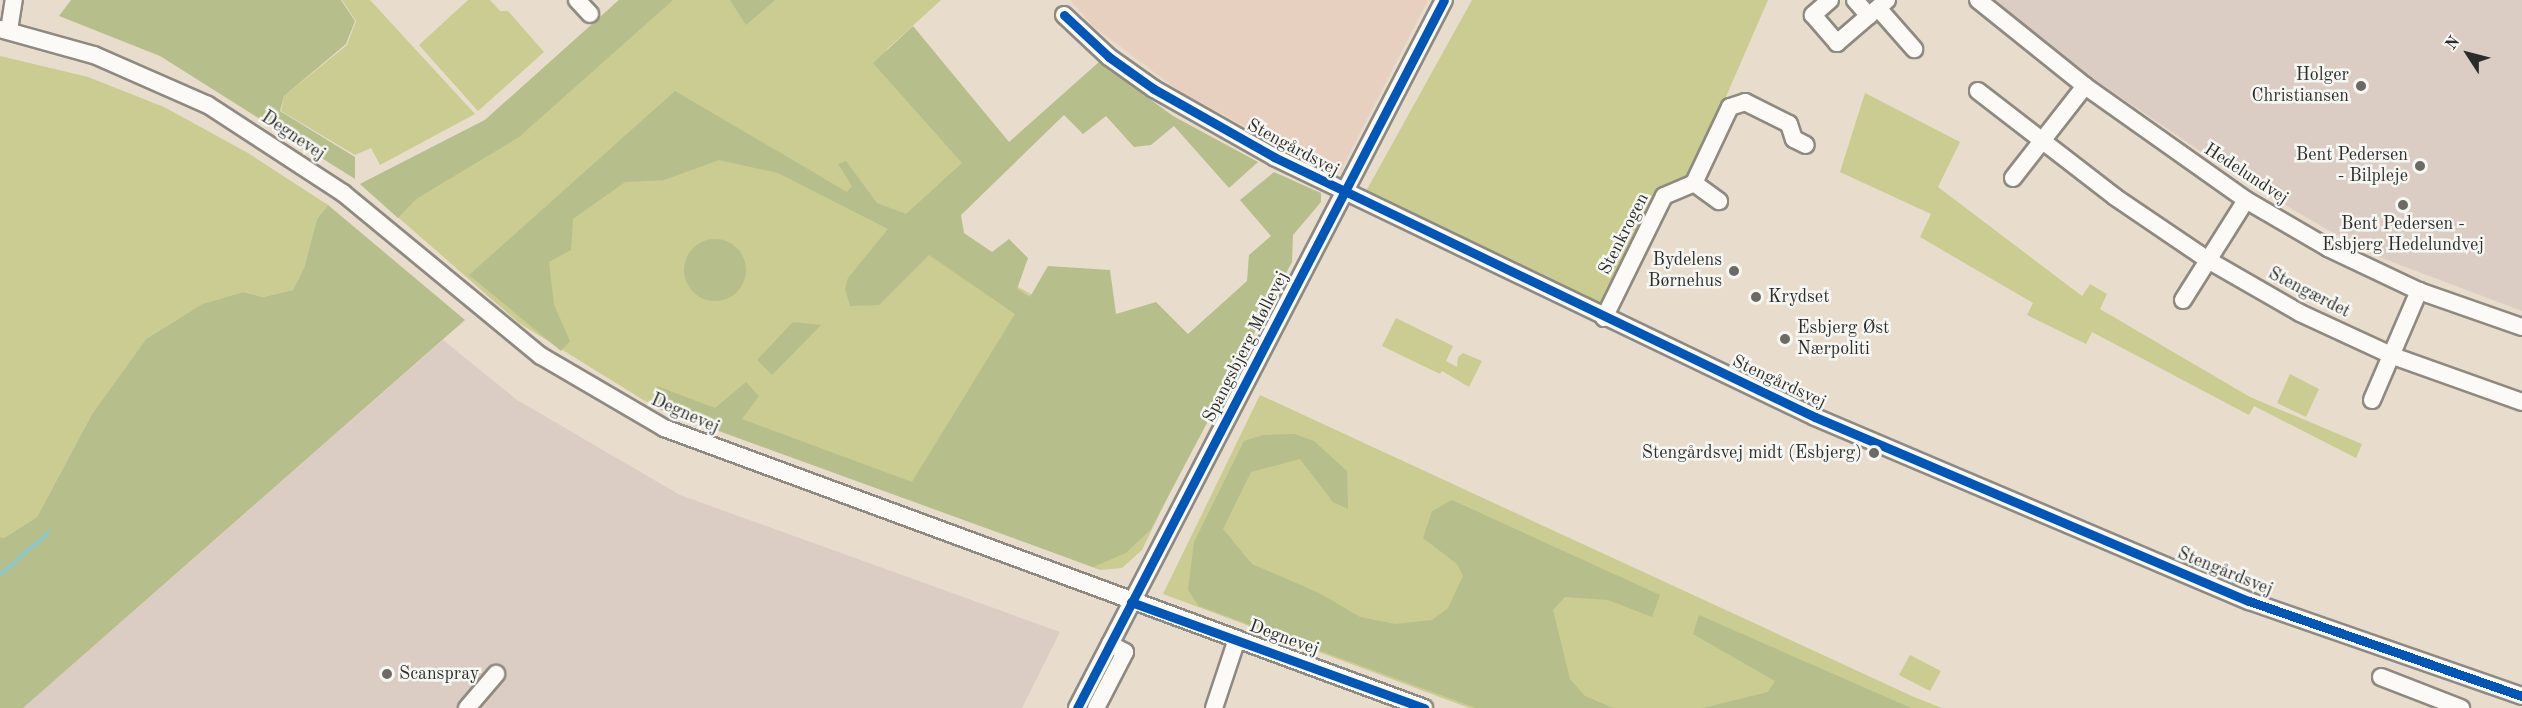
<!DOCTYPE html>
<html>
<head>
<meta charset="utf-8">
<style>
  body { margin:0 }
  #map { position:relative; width:2522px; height:708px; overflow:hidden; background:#e8dccc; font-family:"Old Standard TT",serif }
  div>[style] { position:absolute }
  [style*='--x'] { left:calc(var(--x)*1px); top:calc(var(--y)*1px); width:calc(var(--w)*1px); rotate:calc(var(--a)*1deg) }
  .built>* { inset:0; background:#e7d0c0 }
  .industrial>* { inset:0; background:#dbcdc4 }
  .green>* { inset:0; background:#cacc91 }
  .forest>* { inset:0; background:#b6be8c }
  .round { border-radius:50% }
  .stream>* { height:3px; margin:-1.5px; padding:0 1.5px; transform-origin:1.5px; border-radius:1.5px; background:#85cad4 }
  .roads { filter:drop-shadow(2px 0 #8f8a81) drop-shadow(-2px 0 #8f8a81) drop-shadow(0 2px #8f8a81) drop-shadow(0 -2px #8f8a81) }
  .minor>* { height:16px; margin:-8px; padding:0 8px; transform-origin:8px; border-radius:8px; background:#fcfaf7 }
  .cycleway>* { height:9px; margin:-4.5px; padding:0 4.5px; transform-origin:4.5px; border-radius:4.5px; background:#0057b8 }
  .dots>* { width:16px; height:16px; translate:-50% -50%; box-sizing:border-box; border:3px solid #f6f6f2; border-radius:50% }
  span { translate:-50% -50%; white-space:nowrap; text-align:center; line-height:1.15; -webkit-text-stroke:5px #f6f6f2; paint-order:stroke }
  .poi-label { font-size:18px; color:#2b2b2b }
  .right { translate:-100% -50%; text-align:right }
  .left { translate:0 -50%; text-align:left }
  .street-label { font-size:18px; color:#2b2b2b }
  .north { position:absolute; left:2438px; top:24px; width:60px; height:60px; -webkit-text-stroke:4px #f6f6f2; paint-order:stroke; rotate:306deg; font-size:16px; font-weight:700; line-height:24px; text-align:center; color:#2b2b2b }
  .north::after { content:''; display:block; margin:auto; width:21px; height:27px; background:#2b2b2b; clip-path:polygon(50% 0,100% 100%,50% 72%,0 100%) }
</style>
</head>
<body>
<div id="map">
  <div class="built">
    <i style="clip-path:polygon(1070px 0,1428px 0,1338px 176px,1179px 91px,1093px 26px)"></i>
  </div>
  <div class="industrial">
    <i style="clip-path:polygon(1978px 0,2522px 0,2522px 311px,2366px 252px,2244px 181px)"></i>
    <i style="clip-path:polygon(443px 340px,517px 400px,680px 495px,1060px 632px,1022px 708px,23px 708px)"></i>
  </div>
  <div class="green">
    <i style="clip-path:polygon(342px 0,370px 0,475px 114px,380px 165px,371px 148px,355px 155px,281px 111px,284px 96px,347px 45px,356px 21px)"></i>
    <i style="clip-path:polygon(468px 0,490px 0,500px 11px,508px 11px,544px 52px,478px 111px,419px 45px)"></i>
    <i style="clip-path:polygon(619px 0,941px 0,886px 50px,986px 161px,911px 229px,1217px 395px,1142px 550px,1122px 568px,1100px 570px,645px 401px,519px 323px,360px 184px,485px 120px)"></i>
    <i style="clip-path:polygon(1472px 0,1768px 0,1692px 175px,1660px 189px,1605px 306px,1365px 193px)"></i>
    <i style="clip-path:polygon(0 56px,88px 77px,164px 107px,248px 153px,328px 205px,317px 219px,304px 268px,293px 290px,263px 297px,243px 292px,202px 304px,146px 339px,92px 414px,37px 517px,4px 538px,0 537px)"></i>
    <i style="clip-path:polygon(1865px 93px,1960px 142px,1938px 187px,2082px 296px,2090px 284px,2107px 294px,2100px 309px,2250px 397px,2362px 444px,2356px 458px,2254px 406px,2249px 415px,2092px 332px,2086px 344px,2027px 315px,2033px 303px,1920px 237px,1931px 214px,1840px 172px)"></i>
    <i style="clip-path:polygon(1396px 318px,1453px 346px,1446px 361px,1457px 367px,1458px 357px,1463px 353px,1482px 361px,1469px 387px,1442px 371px,1440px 374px,1382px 346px)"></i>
    <i style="clip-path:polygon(2290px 374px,2319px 389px,2306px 417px,2277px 403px)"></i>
    <i style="clip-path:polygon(1260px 395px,1914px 697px,1942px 708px,1469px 708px,1163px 594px)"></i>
    <i style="clip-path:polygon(1910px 655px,1941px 671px,1930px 691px,1899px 675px)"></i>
  </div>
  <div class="forest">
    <i style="clip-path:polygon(71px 0,341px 0,355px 21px,346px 44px,284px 96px,280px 111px,355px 157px,355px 179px,160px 56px,59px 16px)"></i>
    <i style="clip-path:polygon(619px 0,673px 0,519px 137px,416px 199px,398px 218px,360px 184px,485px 120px)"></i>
    <i style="clip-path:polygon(730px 0,775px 0,746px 25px)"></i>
    <i style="clip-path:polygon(913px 26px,1009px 142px,1099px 62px,1173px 116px,1258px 162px,1229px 188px,1174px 126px,1151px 145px,1134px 147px,1106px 116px,1083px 134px,1064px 115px,961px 215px,964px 233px,992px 252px,1009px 239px,1028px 258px,1017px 289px,1030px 297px,1048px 266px,1110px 270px,1116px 314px,1156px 302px,1188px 334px,1247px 281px,1249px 255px,1271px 236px,1240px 200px,1274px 172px,1321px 193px,1321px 202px,1293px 235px,1292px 262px,1151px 529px,1126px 553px,1093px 567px,650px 406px,657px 386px,715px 408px,746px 382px,759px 396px,742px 419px,912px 482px,1015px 314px,929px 255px,879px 305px,850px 306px,845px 289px,848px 278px,888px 229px,778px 173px,719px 160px,664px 180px,625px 182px,573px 219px,571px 250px,549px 262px,554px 305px,570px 341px,561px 351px,469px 275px,675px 91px,847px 192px,852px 186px,838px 164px,846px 161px,877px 203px,906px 214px,962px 163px,873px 63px)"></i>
    <i style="clip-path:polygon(328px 205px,465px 320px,23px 708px,0 708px,0 537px,4px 538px,37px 517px,92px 414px,146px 339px,202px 304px,243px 292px,263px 297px,293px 290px,304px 268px,317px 219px)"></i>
    <i class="round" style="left:684px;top:239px;width:62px;height:62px"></i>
    <i style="clip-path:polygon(793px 322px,821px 325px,772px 375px,757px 360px)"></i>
    <i style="clip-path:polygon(1294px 434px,1314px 441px,1347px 471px,1348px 509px,1333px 502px,1300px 459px,1251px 472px,1223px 529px,1252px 564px,1319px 593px,1360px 617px,1395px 624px,1432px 620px,1448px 608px,1463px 576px,1457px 564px,1423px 538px,1432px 511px,1452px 500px,1660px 595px,1652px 617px,1608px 600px,1565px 597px,1553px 610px,1570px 679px,1585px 696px,1613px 708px,1476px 708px,1199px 606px,1188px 590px,1194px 542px,1244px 441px,1263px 435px)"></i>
    <i style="clip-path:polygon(1699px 615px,1911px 708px,1703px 708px,1768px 692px,1775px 681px,1693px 634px)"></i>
  </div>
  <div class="stream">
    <i style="--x:0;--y:574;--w:64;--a:-41.2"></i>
  </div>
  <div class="roads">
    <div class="minor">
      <i style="--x:577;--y:0;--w:19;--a:47"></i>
      <i style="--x:1830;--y:0;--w:23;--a:139"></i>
      <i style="--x:1813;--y:15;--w:37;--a:49"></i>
      <i style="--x:1837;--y:43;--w:66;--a:-40.7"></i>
      <i style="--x:1855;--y:0;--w:21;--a:49"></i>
      <i style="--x:1978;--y:0;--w:137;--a:38.8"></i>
      <i style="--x:2085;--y:86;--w:197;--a:35.3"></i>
      <i style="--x:2246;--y:200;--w:95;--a:30.3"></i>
      <i style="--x:2328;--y:248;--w:101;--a:25.3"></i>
      <i style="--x:2419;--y:291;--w:109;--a:19.3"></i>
      <i style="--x:1878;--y:8;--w:55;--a:48.7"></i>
      <i style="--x:1064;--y:15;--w:62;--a:43"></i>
      <i style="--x:1109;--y:57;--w:55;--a:35.4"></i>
      <i style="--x:1154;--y:89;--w:138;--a:29.5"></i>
      <i style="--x:1274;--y:157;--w:600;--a:25.67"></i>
      <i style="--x:1815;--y:417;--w:471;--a:23"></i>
      <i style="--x:2249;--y:601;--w:289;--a:19.2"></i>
      <i style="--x:0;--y:29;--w:98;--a:15.5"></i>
      <i style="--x:94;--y:55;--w:124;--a:23.7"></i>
      <i style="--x:208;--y:105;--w:161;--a:33.1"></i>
      <i style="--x:343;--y:193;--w:256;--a:39.5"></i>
      <i style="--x:541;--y:356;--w:143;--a:30.3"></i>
      <i style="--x:664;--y:428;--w:810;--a:20.22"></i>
      <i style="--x:9;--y:30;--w:30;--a:-81"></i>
      <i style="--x:1978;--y:91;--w:173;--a:37.7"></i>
      <i style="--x:2115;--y:197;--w:112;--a:34.1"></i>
      <i style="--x:2208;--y:260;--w:106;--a:29.9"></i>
      <i style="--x:2300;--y:313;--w:102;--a:24.8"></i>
      <i style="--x:2393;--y:356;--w:137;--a:19.6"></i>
      <i style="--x:2013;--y:178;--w:117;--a:-52"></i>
      <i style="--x:1694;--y:183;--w:31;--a:36"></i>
      <i style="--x:2183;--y:300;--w:118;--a:-57.8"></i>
      <i style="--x:1604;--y:318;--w:136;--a:-63.8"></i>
      <i style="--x:1664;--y:196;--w:33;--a:-23"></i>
      <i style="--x:1694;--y:183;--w:84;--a:-64.7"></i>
      <i style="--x:1730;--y:107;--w:16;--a:-18"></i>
      <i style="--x:1745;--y:102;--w:49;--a:26.6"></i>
      <i style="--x:1789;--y:124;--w:16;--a:72"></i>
      <i style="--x:1794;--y:139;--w:13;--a:27"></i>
      <i style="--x:2372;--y:400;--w:119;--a:-66.7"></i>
      <i style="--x:2381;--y:677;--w:86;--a:21.2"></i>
      <i style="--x:467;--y:708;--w:45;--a:-49.5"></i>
      <i style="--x:1077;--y:708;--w:797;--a:-62.6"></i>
      <i style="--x:1096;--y:708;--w:63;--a:-62.6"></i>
      <i style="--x:1125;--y:652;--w:17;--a:-152"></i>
      <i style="--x:1214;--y:708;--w:73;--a:-71.6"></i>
    </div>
  </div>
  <div class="cycleway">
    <i style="--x:1064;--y:15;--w:62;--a:43"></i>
    <i style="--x:1109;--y:57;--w:55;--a:35.4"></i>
    <i style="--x:1154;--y:89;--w:138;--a:29.5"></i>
    <i style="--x:1274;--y:157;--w:600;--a:25.67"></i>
    <i style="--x:1815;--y:417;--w:471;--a:23"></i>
    <i style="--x:2249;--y:601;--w:289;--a:19.2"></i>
    <i style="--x:1131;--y:602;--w:312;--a:19.9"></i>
    <i style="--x:1077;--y:708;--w:797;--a:-62.6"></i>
  </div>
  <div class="dots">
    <i style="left:2361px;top:86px;background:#6d6963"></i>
    <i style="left:2420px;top:166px;background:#6d6963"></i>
    <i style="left:2403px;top:205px;background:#6d6963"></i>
    <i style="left:1734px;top:271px;background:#6d6963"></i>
    <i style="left:1756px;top:297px;background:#6d6963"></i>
    <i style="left:1785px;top:339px;background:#6d6963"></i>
    <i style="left:1874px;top:453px;background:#6d6963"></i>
    <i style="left:387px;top:674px;background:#6d6963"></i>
  </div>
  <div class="poi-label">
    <span class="right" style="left:2349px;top:86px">Holger<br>Christiansen</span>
    <span class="right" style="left:2408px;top:166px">Bent Pedersen<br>- Bilpleje</span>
    <span style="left:2403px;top:235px">Bent Pedersen -<br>Esbjerg Hedelundvej</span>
    <span class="right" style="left:1722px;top:271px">Bydelens<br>Børnehus</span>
    <span class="left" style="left:1768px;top:297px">Krydset</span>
    <span class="left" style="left:1797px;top:339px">Esbjerg Øst<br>Nærpoliti</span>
    <span class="right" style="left:1862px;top:453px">Stengårdsvej midt (Esbjerg)</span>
    <span class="left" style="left:399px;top:674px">Scanspray</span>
  </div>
  <div class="street-label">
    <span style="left:293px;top:136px;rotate:34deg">Degnevej</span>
    <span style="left:1293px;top:148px;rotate:28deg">Stengårdsvej</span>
    <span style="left:2246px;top:174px;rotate:33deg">Hedelundvej</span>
    <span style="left:1624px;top:234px;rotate:-63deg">Stenkrogen</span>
    <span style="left:2309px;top:293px;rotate:27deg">Stengærdet</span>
    <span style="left:1246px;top:347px;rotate:-63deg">Spangsbjerg Møllevej</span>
    <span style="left:1779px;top:382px;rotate:25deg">Stengårdsvej</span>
    <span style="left:685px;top:414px;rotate:24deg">Degnevej</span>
    <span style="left:2225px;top:572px;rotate:22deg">Stengårdsvej</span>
    <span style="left:1284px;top:638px;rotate:20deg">Degnevej</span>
  </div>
  <div class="north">N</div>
</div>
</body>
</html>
